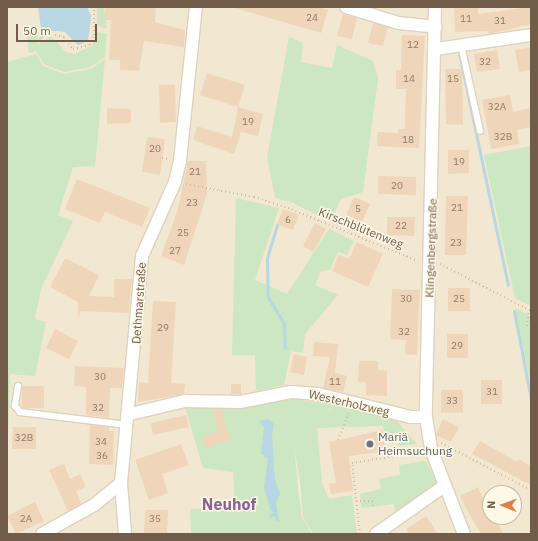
<!DOCTYPE html>
<html>
<head>
<meta charset="utf-8">
<style>
  body { margin:0 }
  #map { position:relative; width:538px; height:541px; overflow:hidden; background:#fbf4e1; font-family:"IBM Plex Sans",sans-serif }
  div>[style] { position:absolute }
  [style*='--x'] { left:calc(var(--x)*1px); top:calc(var(--y)*1px); width:calc(var(--w)*1px); rotate:calc(var(--a)*1deg) }
  .residential>* { inset:0; background:#f2e7d0 }
  .green>* { inset:0; background:#cce7c1 }
  .water>* { inset:0; background:#b7d7e3 }
  .stream>* { height:3px; margin:-1.5px; padding:0 1.5px; transform-origin:1.5px; border-radius:1.5px; background:#b7d7e3 }
  .building>* { inset:0; background:#efd6ba }
  .path>* { height:2px; margin-top:-1px; transform-origin:0; background:repeating-linear-gradient(90deg,#d3b99e 0 1px,transparent 0 4px) }
  .roads { filter:drop-shadow(1px 0 #ded1be) drop-shadow(-1px 0 #ded1be) drop-shadow(0 1px #ded1be) drop-shadow(0 -1px #ded1be) }
  .lane>* { height:6px; margin:-3px; padding:0 3px; transform-origin:3px; border-radius:3px; background:#fff }
  .street>* { height:12px; margin:-6px; padding:0 6px; transform-origin:6px; border-radius:6px; background:#fff }
  .dots>* { width:11px; height:11px; translate:-50% -50%; box-sizing:border-box; border:2px solid #fef8e7; border-radius:50% }
  span { translate:-50% -50%; white-space:nowrap; text-align:center; line-height:1.15; -webkit-text-stroke:3px #fef8e7; paint-order:stroke }
  .number-label { font-size:10px; color:#907a65 }
  .number-label span { -webkit-text-stroke-width:0 }
  .street-label { font-size:12px; color:#715c49 }
  .worship-label { font-size:12px; color:#5b616d }
  .left { translate:0 -50%; text-align:left }
  .district-label { font-size:16px; color:#8a6594; font-weight:700 }
  .frame { position:absolute; inset:0; border:8px solid #715c49; pointer-events:none }
  .north { position:absolute; left:482px; top:485px; width:40px; height:40px; box-sizing:border-box; background:#fef8e7; border:1px solid #c6baa8; border-radius:50%; rotate:271deg; font-size:11px; font-weight:700; line-height:16px; text-align:center; color:#715c49 }
  .north::after { content:''; display:block; margin:auto; width:14px; height:18px; background:#e07f4b; clip-path:polygon(50% 0,100% 100%,50% 72%,0 100%) }
  .scale { position:absolute; left:16px; top:24px; width:81px; height:18px; box-sizing:border-box; border:2px solid #715c49; border-top:0; padding-left:5px; font-size:12px; line-height:14px; white-space:nowrap; color:#715c49; -webkit-text-stroke:3px #fef8e7; paint-order:stroke }
</style>
</head>
<body>
<div id="map">
  <div class="residential">
    <i style="clip-path:polygon(evenodd,7px 7px,531px 7px,531px 534px,312px 534px,302px 517px,299px 481px,233px 472px,235px 508px,190px 509px,191px 534px,7px 534px,7px 7px,490px 493px,514px 493px,514px 517px,490px 517px,490px 493px)"></i>
  </div>
  <div class="green">
    <i style="clip-path:polygon(97px 7px,104px 7px,107px 29px,97px 25px)"></i>
    <i style="clip-path:polygon(38px 30px,38px 44px,51px 36px,66px 52px,74px 54px,92px 46px,98px 32px,107px 34px,105px 57px,90px 67px,64px 72px,44px 64px,36px 51px,29px 53px,27px 32px)"></i>
    <i style="clip-path:polygon(289px 37px,303px 43px,301px 62px,332px 68px,337px 45px,373px 61px,378px 78px,363px 192px,341px 199px,330px 221px,291px 202px,275px 198px,267px 157px)"></i>
    <i style="clip-path:polygon(36px 54px,43px 66px,64px 74px,91px 69px,105px 59px,95px 166px,73px 167px,58px 215px,73px 221px,41px 289px,35px 319px,46px 322px,35px 376px,10px 374px,7px 465px,7px 62px)"></i>
    <i style="clip-path:polygon(531px 146px,531px 306px,515px 298px,484px 155px)"></i>
    <i style="clip-path:polygon(236px 198px,279px 208px,255px 280px,287px 294px,329px 229px,354px 241px,347px 255px,338px 252px,330px 270px,321px 271px,315px 285px,338px 295px,305px 334px,303px 353px,291px 351px,284px 385px,256px 391px,255px 355px,232px 355px)"></i>
    <i style="clip-path:polygon(515px 308px,531px 316px,531px 385px)"></i>
    <i style="clip-path:polygon(283px 398px,333px 404px,322px 420px,334px 404px,397px 421px,417px 444px,399px 446px,397px 437px,386px 439px,383px 426px,317px 428px,322px 483px,329px 499px,352px 495px,357px 534px,313px 534px,303px 517px,300px 480px,293px 442px,302px 517px,312px 534px,191px 534px,190px 509px,235px 507px,233px 472px,203px 468px,185px 407px,231px 409px)"></i>
    <i style="clip-path:polygon(426px 461px,443px 496px,397px 526px,394px 504px,362px 508px,360px 494px,381px 489px,379px 479px,400px 475px,399px 465px)"></i>
  </div>
  <div class="water">
    <i style="clip-path:polygon(38px 7px,87px 7px,91px 16px,88px 41px,78px 45px,65px 32px,59px 31px,51px 31px,39px 41px,41px 28px)"></i>
    <i style="clip-path:polygon(268px 419px,274px 424px,272px 435px,275px 480px,280px 494px,276px 503px,279px 521px,276px 521px,274px 513px,270px 509px,264px 487px,268px 458px,261px 454px,264px 427px,259px 421px)"></i>
  </div>
  <div class="stream">
    <i style="--x:458;--y:48;--w:242;--a:78.1"></i>
    <i style="--x:277;--y:225;--w:34;--a:107"></i>
    <i style="--x:267;--y:258;--w:39;--a:89"></i>
    <i style="--x:268;--y:297;--w:31;--a:59"></i>
    <i style="--x:284;--y:324;--w:24;--a:88"></i>
    <i style="--x:514;--y:311;--w:90;--a:79.1"></i>
    <i style="--x:270;--y:516;--w:5;--a:-37"></i>
  </div>
  <div class="building">
    <i style="clip-path:polygon(105px 7px,156px 7px,155px 22px,185px 30px,184px 47px,144px 41px,139px 71px,120px 70px,120px 60px,109px 60px,111px 20px,105px 20px)"></i>
    <i style="clip-path:polygon(232px 7px,318px 7px,328px 10px,321px 33px)"></i>
    <i style="clip-path:polygon(454px 7px,478px 7px,478px 14px,531px 7px,531px 24px,489px 34px,489px 31px,455px 32px)"></i>
    <i style="clip-path:polygon(343px 14px,357px 18px,352px 39px,337px 36px)"></i>
    <i style="clip-path:polygon(373px 23px,388px 27px,383px 46px,368px 43px)"></i>
    <i style="clip-path:polygon(402px 35px,425px 36px,419px 148px,377px 146px,378px 132px,398px 133px,398px 129px,405px 129px,406px 89px,396px 89px,396px 70px,401px 70px)"></i>
    <i style="clip-path:polygon(531px 47px,531px 70px,519px 72px,515px 50px)"></i>
    <i style="clip-path:polygon(497px 50px,500px 69px,477px 72px,474px 54px)"></i>
    <i style="clip-path:polygon(445px 69px,462px 69px,463px 125px,446px 124px)"></i>
    <i style="clip-path:polygon(207px 73px,245px 85px,238px 107px,200px 95px)"></i>
    <i style="clip-path:polygon(159px 85px,175px 85px,176px 122px,160px 123px)"></i>
    <i style="clip-path:polygon(510px 95px,513px 112px,531px 108px,531px 127px,517px 130px,519px 144px,491px 149px,482px 100px)"></i>
    <i style="clip-path:polygon(238px 107px,263px 114px,258px 136px,241px 132px,234px 154px,193px 140px,197px 126px,232px 137px)"></i>
    <i style="clip-path:polygon(107px 108px,131px 109px,131px 123px,107px 124px)"></i>
    <i style="clip-path:polygon(147px 137px,165px 139px,160px 175px,142px 172px)"></i>
    <i style="clip-path:polygon(448px 150px,469px 150px,469px 173px,448px 174px)"></i>
    <i style="clip-path:polygon(188px 161px,206px 161px,207px 194px,184px 265px,161px 256px,177px 212px)"></i>
    <i style="clip-path:polygon(378px 176px,416px 177px,416px 195px,378px 194px)"></i>
    <i style="clip-path:polygon(77px 179px,150px 208px,142px 227px,105px 212px,100px 223px,65px 209px)"></i>
    <i style="clip-path:polygon(446px 196px,468px 196px,466px 255px,445px 255px)"></i>
    <i style="clip-path:polygon(354px 197px,370px 204px,362px 222px,346px 215px)"></i>
    <i style="clip-path:polygon(283px 209px,299px 215px,293px 230px,277px 224px)"></i>
    <i style="clip-path:polygon(387px 217px,415px 217px,414px 236px,387px 235px)"></i>
    <i style="clip-path:polygon(315px 223px,326px 229px,313px 252px,303px 246px)"></i>
    <i style="clip-path:polygon(357px 242px,383px 254px,368px 287px,332px 271px,339px 255px,349px 259px)"></i>
    <i style="clip-path:polygon(65px 258px,99px 275px,89px 296px,114px 297px,114px 279px,132px 279px,129px 313px,81px 311px,78px 318px,78px 302px,50px 287px)"></i>
    <i style="clip-path:polygon(448px 288px,470px 288px,470px 311px,448px 311px)"></i>
    <i style="clip-path:polygon(392px 289px,420px 290px,417px 355px,405px 354px,406px 340px,390px 339px)"></i>
    <i style="clip-path:polygon(153px 301px,176px 302px,171px 383px,185px 384px,184px 394px,138px 402px,139px 382px,148px 383px)"></i>
    <i style="clip-path:polygon(55px 329px,78px 341px,69px 359px,46px 348px)"></i>
    <i style="clip-path:polygon(447px 334px,468px 334px,468px 358px,447px 358px)"></i>
    <i style="clip-path:polygon(314px 342px,338px 344px,335px 373px,347px 376px,343px 392px,323px 388px,330px 357px,313px 356px)"></i>
    <i style="clip-path:polygon(294px 354px,307px 357px,304px 375px,290px 372px)"></i>
    <i style="clip-path:polygon(359px 361px,378px 361px,378px 370px,387px 371px,387px 396px,366px 395px,366px 382px,358px 382px)"></i>
    <i style="clip-path:polygon(75px 366px,124px 368px,122px 388px,110px 388px,109px 418px,86px 415px,86px 387px,74px 386px)"></i>
    <i style="clip-path:polygon(481px 380px,502px 380px,502px 404px,481px 404px)"></i>
    <i style="clip-path:polygon(231px 384px,241px 384px,241px 394px,231px 394px)"></i>
    <i style="clip-path:polygon(22px 386px,44px 386px,44px 408px,22px 408px)"></i>
    <i style="clip-path:polygon(441px 390px,463px 390px,463px 413px,441px 413px)"></i>
    <i style="clip-path:polygon(212px 409px,220px 409px,231px 439px,206px 448px,201px 437px,219px 431px)"></i>
    <i style="clip-path:polygon(186px 415px,189px 427px,153px 435px,151px 423px)"></i>
    <i style="clip-path:polygon(443px 419px,459px 427px,451px 442px,436px 435px)"></i>
    <i style="clip-path:polygon(90px 425px,109px 427px,109px 431px,114px 431px,113px 465px,89px 464px)"></i>
    <i style="clip-path:polygon(13px 427px,36px 427px,36px 449px,12px 449px)"></i>
    <i style="clip-path:polygon(383px 430px,386px 451px,349px 456px,353px 491px,331px 494px,329px 484px,336px 483px,329px 442px)"></i>
    <i style="clip-path:polygon(480px 441px,517px 462px,518px 459px,531px 466px,531px 485px,472px 454px)"></i>
    <i style="clip-path:polygon(181px 444px,189px 465px,162px 474px,168px 493px,149px 500px,135px 460px)"></i>
    <i style="clip-path:polygon(64px 464px,70px 479px,80px 474px,86px 487px,76px 491px,81px 504px,68px 511px,49px 470px)"></i>
    <i style="clip-path:polygon(478px 487px,490px 517px,495px 517px,503px 534px,481px 534px,469px 514px,460px 496px)"></i>
    <i style="clip-path:polygon(35px 502px,44px 521px,16px 534px,7px 516px)"></i>
    <i style="clip-path:polygon(145px 510px,168px 510px,167px 534px,144px 534px)"></i>
    <i style="clip-path:polygon(426px 516px,438px 534px,409px 534px,406px 529px)"></i>
  </div>
  <div class="path">
    <i style="--x:55;--y:35;--w:9;--a:13"></i>
    <i style="--x:64;--y:37;--w:15;--a:53"></i>
    <i style="--x:73;--y:49;--w:17;--a:-13"></i>
    <i style="--x:90;--y:45;--w:11;--a:-68"></i>
    <i style="--x:94;--y:35;--w:28;--a:-90"></i>
    <i style="--x:162;--y:158;--w:7;--a:8"></i>
    <i style="--x:186;--y:184;--w:69;--a:10.8"></i>
    <i style="--x:254;--y:197;--w:36;--a:18"></i>
    <i style="--x:288;--y:208;--w:140;--a:22.2"></i>
    <i style="--x:440;--y:264;--w:102;--a:27.3"></i>
    <i style="--x:527;--y:326;--w:16;--a:-83"></i>
    <i style="--x:338;--y:440;--w:29;--a:-68"></i>
    <i style="--x:441;--y:443;--w:102;--a:27.6"></i>
    <i style="--x:356;--y:501;--w:16;--a:0"></i>
    <i style="--x:372;--y:501;--w:6;--a:81"></i>
    <i style="--x:360;--y:534;--w:71;--a:-96.4"></i>
    <i style="--x:352;--y:463;--w:69;--a:-9.2"></i>
  </div>
  <div class="roads">
    <div class="lane">
      <i style="--x:461;--y:45;--w:88;--a:77.5"></i>
      <i style="--x:18;--y:386;--w:20;--a:99"></i>
      <i style="--x:15;--y:406;--w:8;--a:50"></i>
      <i style="--x:20;--y:412;--w:108;--a:6.9"></i>
    </div>
    <div class="street">
      <i style="--x:346;--y:7;--w:55;--a:16.8"></i>
      <i style="--x:399;--y:23;--w:37;--a:6"></i>
      <i style="--x:435;--y:7;--w:410;--a:91.3"></i>
      <i style="--x:426;--y:417;--w:32;--a:81"></i>
      <i style="--x:431;--y:449;--w:91;--a:68.8"></i>
      <i style="--x:436;--y:49;--w:96;--a:-8.4"></i>
      <i style="--x:130;--y:414;--w:57;--a:-13.3"></i>
      <i style="--x:185;--y:401;--w:55;--a:1"></i>
      <i style="--x:240;--y:402;--w:52;--a:-11.1"></i>
      <i style="--x:291;--y:392;--w:27;--a:4"></i>
      <i style="--x:318;--y:394;--w:96;--a:13.9"></i>
      <i style="--x:411;--y:417;--w:15;--a:0"></i>
      <i style="--x:42;--y:534;--w:60;--a:-29.1"></i>
      <i style="--x:94;--y:505;--w:35;--a:-39"></i>
      <i style="--x:125;--y:534;--w:51;--a:-94.5"></i>
      <i style="--x:121;--y:483;--w:228;--a:-84.7"></i>
      <i style="--x:142;--y:256;--w:81;--a:-66"></i>
      <i style="--x:175;--y:182;--w:22;--a:-77"></i>
      <i style="--x:180;--y:161;--w:155;--a:-84.1"></i>
      <i style="--x:376;--y:534;--w:83;--a:-35.2"></i>
    </div>
  </div>
  <div class="dots">
    <i style="left:370px;top:444px;background:#6b7280"></i>
  </div>
  <div class="number-label">
    <span style="left:312px;top:18px">24</span>
    <span style="left:466px;top:19px">11</span>
    <span style="left:500px;top:21px">31</span>
    <span style="left:413px;top:45px">12</span>
    <span style="left:485px;top:62px">32</span>
    <span style="left:409px;top:79px">14</span>
    <span style="left:453px;top:79px">15</span>
    <span style="left:497px;top:107px">32A</span>
    <span style="left:248px;top:122px">19</span>
    <span style="left:503px;top:137px">32B</span>
    <span style="left:408px;top:140px">18</span>
    <span style="left:155px;top:149px">20</span>
    <span style="left:459px;top:162px">19</span>
    <span style="left:195px;top:172px">21</span>
    <span style="left:397px;top:186px">20</span>
    <span style="left:192px;top:203px">23</span>
    <span style="left:457px;top:208px">21</span>
    <span style="left:358px;top:209px">5</span>
    <span style="left:288px;top:220px">6</span>
    <span style="left:401px;top:226px">22</span>
    <span style="left:183px;top:233px">25</span>
    <span style="left:456px;top:243px">23</span>
    <span style="left:175px;top:251px">27</span>
    <span style="left:406px;top:299px">30</span>
    <span style="left:459px;top:299px">25</span>
    <span style="left:163px;top:328px">29</span>
    <span style="left:404px;top:332px">32</span>
    <span style="left:457px;top:346px">29</span>
    <span style="left:100px;top:377px">30</span>
    <span style="left:335px;top:382px">11</span>
    <span style="left:492px;top:392px">31</span>
    <span style="left:452px;top:401px">33</span>
    <span style="left:98px;top:408px">32</span>
    <span style="left:24px;top:438px">32B</span>
    <span style="left:101px;top:442px">34</span>
    <span style="left:102px;top:456px">36</span>
    <span style="left:26px;top:519px">2A</span>
    <span style="left:155px;top:519px">35</span>
  </div>
  <div class="street-label">
    <span style="left:361px;top:228px;rotate:22deg">Kirschblütenweg</span>
    <span style="left:431px;top:248px;rotate:-88deg">Klingenbergstraße</span>
    <span style="left:139px;top:303px;rotate:-86deg">Dethmarstraße</span>
    <span style="left:349px;top:403px;rotate:13deg">Westerholzweg</span>
  </div>
  <div class="worship-label">
    <span class="left" style="left:378px;top:444px">Mariä<br>Heimsuchung</span>
  </div>
  <div class="district-label">
    <span style="left:229px;top:504px">Neuhof</span>
  </div>
  <div class="frame"></div>
  <div class="north">N</div>
  <div class="scale">50 m</div>
</div>
</body>
</html>
